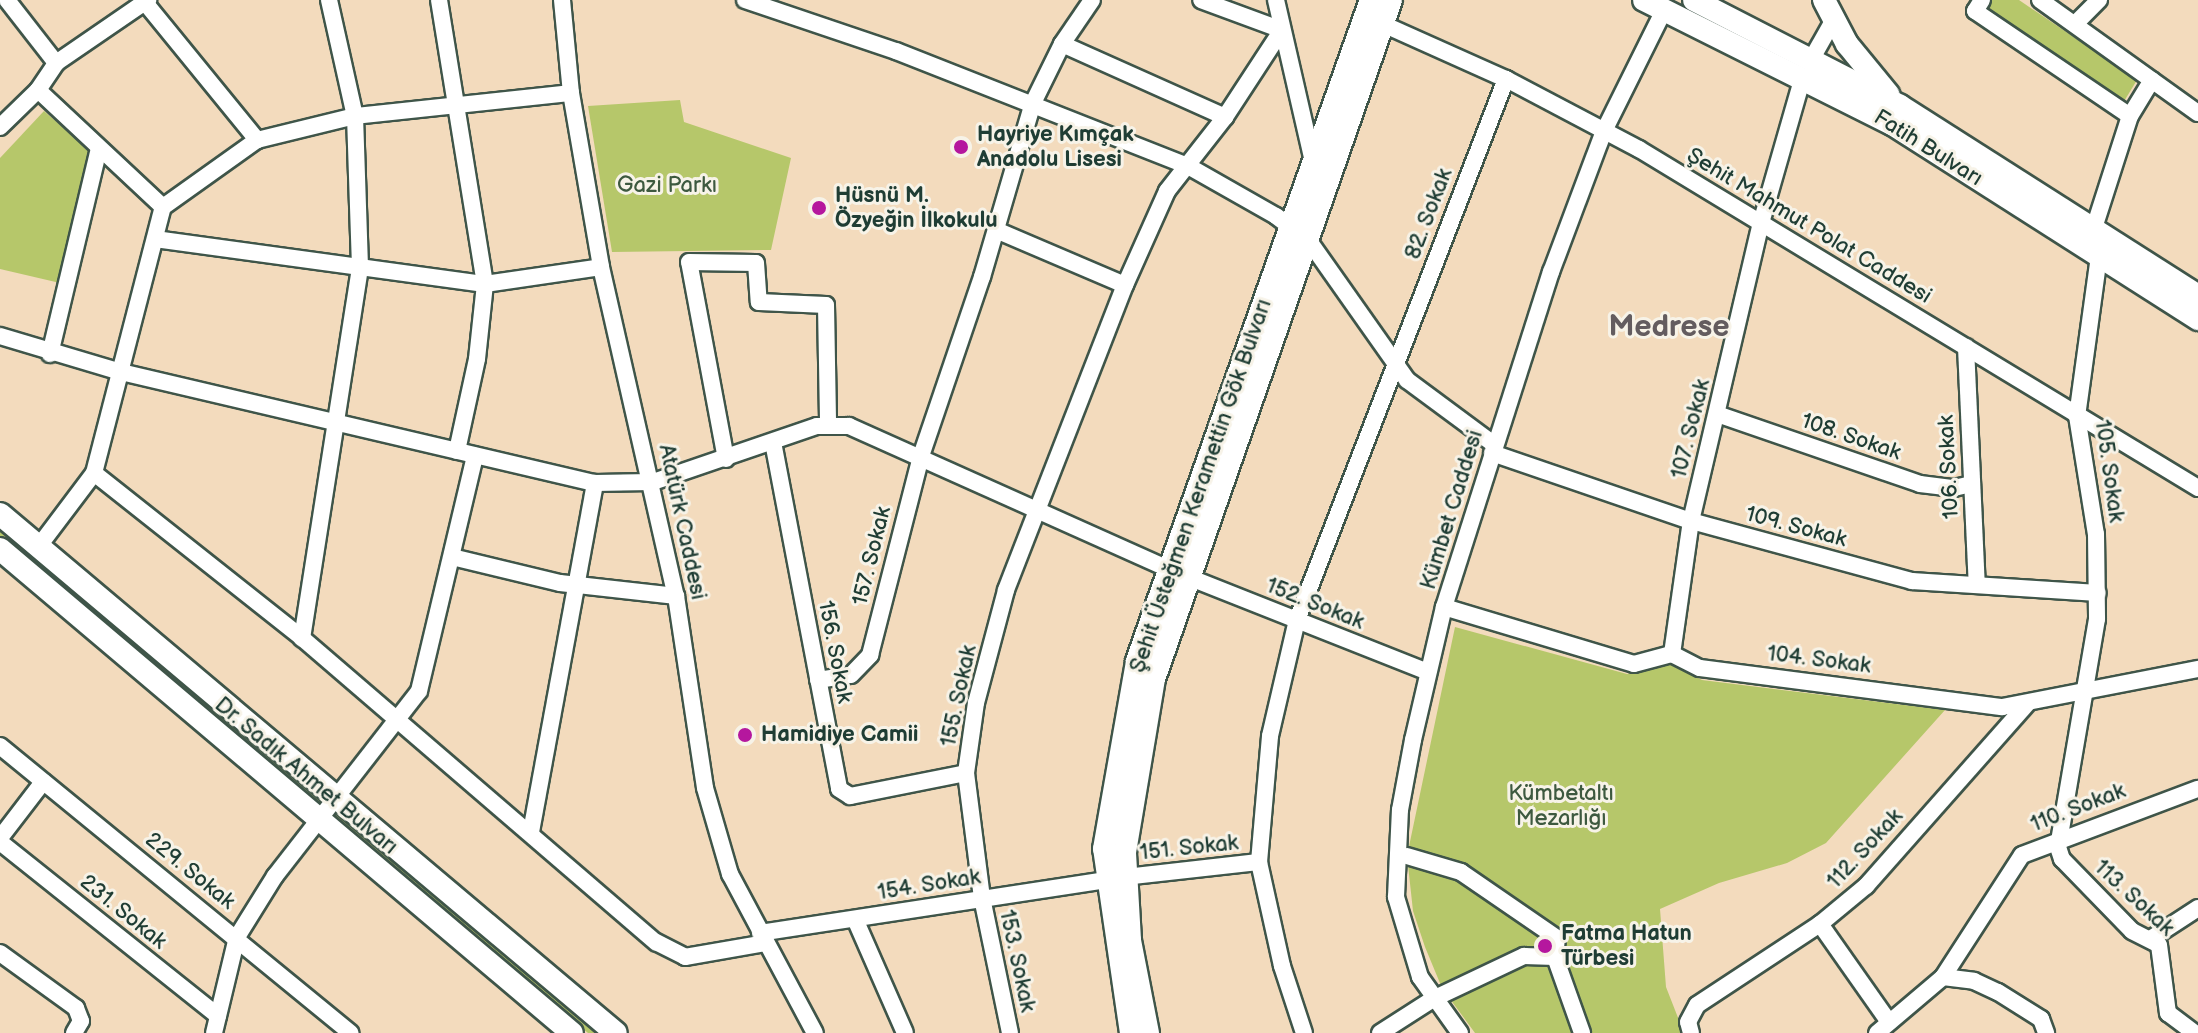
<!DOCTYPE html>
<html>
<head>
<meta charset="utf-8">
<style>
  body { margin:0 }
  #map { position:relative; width:2198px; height:1033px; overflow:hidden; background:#f3dbbd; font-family:"Balsamiq Sans",sans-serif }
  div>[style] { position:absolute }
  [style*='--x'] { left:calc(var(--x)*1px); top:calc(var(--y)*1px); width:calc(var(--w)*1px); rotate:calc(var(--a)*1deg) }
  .green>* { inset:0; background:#b6c76a }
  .roads { filter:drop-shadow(2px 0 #3f5549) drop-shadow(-2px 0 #3f5549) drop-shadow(0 2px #3f5549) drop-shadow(0 -2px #3f5549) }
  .street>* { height:16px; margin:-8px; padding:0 8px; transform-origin:8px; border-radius:8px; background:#fff }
  .secondary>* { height:22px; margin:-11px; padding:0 11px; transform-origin:11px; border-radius:11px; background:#fff }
  .dots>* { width:22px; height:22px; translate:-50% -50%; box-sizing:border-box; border:4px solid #f7f3e8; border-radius:50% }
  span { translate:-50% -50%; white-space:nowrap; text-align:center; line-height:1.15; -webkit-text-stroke:6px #f7f3e8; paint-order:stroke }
  .poi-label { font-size:22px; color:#1f3d34; font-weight:700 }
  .left { translate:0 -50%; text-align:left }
  .street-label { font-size:22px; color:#1f3d34 }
  .park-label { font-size:22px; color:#3d593f }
  .district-label { font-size:30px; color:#635c5f; font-weight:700 }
</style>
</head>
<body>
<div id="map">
  <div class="green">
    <i style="clip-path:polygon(1990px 0,2019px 0,2137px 80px,2123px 103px,1984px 10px)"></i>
    <i style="clip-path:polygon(680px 100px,684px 122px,791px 158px,771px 250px,612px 252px,588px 106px)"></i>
    <i style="clip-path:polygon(44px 111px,89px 150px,60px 283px,0 269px,0 158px)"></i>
    <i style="clip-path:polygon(0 520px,139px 644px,323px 802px,318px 806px,0 537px)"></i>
    <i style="clip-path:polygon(1455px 627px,1627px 674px,1671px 664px,1702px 680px,1945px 710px,1826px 843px,1787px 863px,1719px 883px,1660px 909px,1666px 987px,1684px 1033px,1475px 1033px,1442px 988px,1425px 947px,1413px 911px,1407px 856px)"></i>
    <i style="clip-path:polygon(338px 813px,602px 1033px,588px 1033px,332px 819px)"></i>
  </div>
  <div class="roads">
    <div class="street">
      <i style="--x:7;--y:0;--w:80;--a:52.1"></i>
      <i style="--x:143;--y:0;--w:181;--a:50.8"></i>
      <i style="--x:329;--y:0;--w:119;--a:77.4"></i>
      <i style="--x:355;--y:116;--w:217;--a:-6.1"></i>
      <i style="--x:439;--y:0;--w:288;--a:80.8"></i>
      <i style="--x:485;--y:284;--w:75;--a:96.1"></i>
      <i style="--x:477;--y:359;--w:94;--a:102.3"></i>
      <i style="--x:562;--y:0;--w:93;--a:84.5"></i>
      <i style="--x:571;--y:93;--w:177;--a:80.2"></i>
      <i style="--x:601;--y:267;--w:337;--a:77.2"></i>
      <i style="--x:676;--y:596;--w:194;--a:81.4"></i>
      <i style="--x:705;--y:788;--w:90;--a:73.8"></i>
      <i style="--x:730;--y:874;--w:180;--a:61.9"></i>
      <i style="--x:745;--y:0;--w:159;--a:18.7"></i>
      <i style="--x:896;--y:51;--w:314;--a:21.5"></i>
      <i style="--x:1188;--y:166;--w:101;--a:29.6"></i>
      <i style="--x:1276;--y:216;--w:41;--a:37.1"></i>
      <i style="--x:1309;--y:241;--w:170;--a:54.8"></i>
      <i style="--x:1407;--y:380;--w:109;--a:36.5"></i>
      <i style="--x:1276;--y:0;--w:166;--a:77.1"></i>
      <i style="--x:1982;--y:0;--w:13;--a:122"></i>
      <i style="--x:1975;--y:11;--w:187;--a:34.1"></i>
      <i style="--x:2040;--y:0;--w:194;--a:35.6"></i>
      <i style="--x:2075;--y:24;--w:34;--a:-45"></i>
      <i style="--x:1385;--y:25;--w:133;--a:24.1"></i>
      <i style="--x:1506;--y:79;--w:150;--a:27.8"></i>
      <i style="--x:1639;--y:149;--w:654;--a:31.23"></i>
      <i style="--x:1062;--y:44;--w:179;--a:24.1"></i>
      <i style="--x:1811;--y:60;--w:45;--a:-60.6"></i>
      <i style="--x:38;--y:90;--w:171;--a:43.1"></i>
      <i style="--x:0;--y:127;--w:53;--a:-44.2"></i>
      <i style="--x:38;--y:90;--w:32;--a:-56"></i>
      <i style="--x:56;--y:63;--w:112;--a:-34.4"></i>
      <i style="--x:2094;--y:228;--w:118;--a:-72.2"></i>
      <i style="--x:2130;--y:116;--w:42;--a:-58.6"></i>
      <i style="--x:996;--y:230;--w:140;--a:23.1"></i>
      <i style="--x:155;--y:239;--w:333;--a:7.8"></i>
      <i style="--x:485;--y:284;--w:117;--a:-8.3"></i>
      <i style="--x:2099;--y:256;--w:162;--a:97.8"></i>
      <i style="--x:2077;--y:416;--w:120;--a:80.9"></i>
      <i style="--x:2096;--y:534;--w:85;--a:89.3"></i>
      <i style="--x:2097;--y:619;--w:231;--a:99.7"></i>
      <i style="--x:2058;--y:847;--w:13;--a:72"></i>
      <i style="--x:2062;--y:859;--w:100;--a:45.8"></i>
      <i style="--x:2132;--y:931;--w:30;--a:27"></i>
      <i style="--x:2159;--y:945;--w:69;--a:82.5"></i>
      <i style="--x:2168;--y:1013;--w:34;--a:37"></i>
      <i style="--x:0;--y:336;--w:126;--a:16.6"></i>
      <i style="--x:121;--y:372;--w:487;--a:13.2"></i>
      <i style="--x:595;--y:483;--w:58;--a:-1"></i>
      <i style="--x:653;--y:482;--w:173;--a:-18.9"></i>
      <i style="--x:817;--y:426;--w:32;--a:0"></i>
      <i style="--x:849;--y:426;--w:350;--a:24.1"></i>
      <i style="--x:1168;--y:569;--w:280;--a:21.6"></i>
      <i style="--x:1966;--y:347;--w:238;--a:87.4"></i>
      <i style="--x:50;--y:354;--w:211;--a:-76.6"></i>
      <i style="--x:1717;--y:414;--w:215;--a:19"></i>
      <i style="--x:1920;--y:484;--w:34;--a:7"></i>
      <i style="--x:1954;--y:488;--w:18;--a:-13"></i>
      <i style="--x:773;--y:442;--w:353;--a:79.2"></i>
      <i style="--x:839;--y:789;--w:13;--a:32"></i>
      <i style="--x:850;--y:796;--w:118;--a:-11.2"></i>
      <i style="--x:1492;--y:453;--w:210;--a:18.9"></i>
      <i style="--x:1691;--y:521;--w:229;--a:15.2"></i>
      <i style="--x:1912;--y:581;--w:186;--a:3.7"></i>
      <i style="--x:726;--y:459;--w:200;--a:-100.6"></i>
      <i style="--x:689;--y:262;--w:67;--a:0.9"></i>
      <i style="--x:756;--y:263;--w:39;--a:86"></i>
      <i style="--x:759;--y:302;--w:67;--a:2.6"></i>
      <i style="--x:826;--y:305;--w:118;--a:89"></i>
      <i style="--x:94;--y:473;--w:265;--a:38.4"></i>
      <i style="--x:302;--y:638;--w:467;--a:40.7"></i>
      <i style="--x:656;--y:942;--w:33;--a:27"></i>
      <i style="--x:685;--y:957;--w:81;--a:-9.9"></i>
      <i style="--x:39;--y:546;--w:91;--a:-53"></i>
      <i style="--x:94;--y:473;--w:275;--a:-75.5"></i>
      <i style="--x:163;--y:207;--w:115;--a:-35.5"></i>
      <i style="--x:257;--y:140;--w:101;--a:-13.8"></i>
      <i style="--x:355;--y:116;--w:152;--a:88.1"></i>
      <i style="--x:360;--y:268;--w:375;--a:98.9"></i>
      <i style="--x:452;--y:557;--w:111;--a:13.5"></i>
      <i style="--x:560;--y:583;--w:117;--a:6.4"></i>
      <i style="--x:1444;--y:607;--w:198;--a:16.7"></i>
      <i style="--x:1634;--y:664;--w:39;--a:-15"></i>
      <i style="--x:1672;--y:654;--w:31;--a:27"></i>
      <i style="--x:1700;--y:668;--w:305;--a:7.4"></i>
      <i style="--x:2002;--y:707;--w:200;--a:-11"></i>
      <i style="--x:1672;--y:654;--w:134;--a:-81.9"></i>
      <i style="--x:1691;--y:521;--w:306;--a:-76.8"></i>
      <i style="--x:1761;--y:223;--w:152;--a:-74"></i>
      <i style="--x:818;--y:680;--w:33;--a:-9"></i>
      <i style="--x:851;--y:675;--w:28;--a:-46"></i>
      <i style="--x:870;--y:655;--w:205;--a:-75.6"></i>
      <i style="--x:921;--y:456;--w:189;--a:-71.2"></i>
      <i style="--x:982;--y:277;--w:181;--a:-73.7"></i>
      <i style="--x:1033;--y:103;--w:66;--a:-63.8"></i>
      <i style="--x:1062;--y:44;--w:53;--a:-55.7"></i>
      <i style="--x:0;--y:746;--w:453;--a:39.3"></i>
      <i style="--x:531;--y:832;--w:355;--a:-79.6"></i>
      <i style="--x:0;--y:838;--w:71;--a:-52.5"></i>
      <i style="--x:0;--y:842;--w:279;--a:38.6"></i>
      <i style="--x:1125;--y:877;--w:135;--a:-6.4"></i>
      <i style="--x:855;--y:919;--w:124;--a:66.3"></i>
      <i style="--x:1820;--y:924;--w:120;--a:54.9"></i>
      <i style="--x:760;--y:933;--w:349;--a:-8.7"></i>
      <i style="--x:2152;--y:938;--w:55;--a:-33.1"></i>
      <i style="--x:0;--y:953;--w:94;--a:35.9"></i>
      <i style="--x:76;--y:1008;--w:14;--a:69"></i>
      <i style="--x:81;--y:1021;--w:14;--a:120"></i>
      <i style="--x:1555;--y:957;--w:81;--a:70.4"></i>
      <i style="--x:1943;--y:977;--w:145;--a:-57.1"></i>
      <i style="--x:2022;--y:855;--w:188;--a:-20.6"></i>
      <i style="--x:214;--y:1033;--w:99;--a:-76.5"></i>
      <i style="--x:237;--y:937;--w:72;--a:-58.1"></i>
      <i style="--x:275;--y:876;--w:234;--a:-52.1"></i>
      <i style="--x:419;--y:691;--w:242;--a:-76.6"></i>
      <i style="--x:1010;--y:1033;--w:138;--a:-101.7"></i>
      <i style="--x:982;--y:898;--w:126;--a:-97.3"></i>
      <i style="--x:966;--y:773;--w:71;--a:-81.9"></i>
      <i style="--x:976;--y:703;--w:117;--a:-75.1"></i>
      <i style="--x:1006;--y:590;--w:327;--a:-68.7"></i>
      <i style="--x:1125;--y:285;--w:103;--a:-65.9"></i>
      <i style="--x:1167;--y:191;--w:94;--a:-51.9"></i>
      <i style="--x:1225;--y:117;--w:104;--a:-56.8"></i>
      <i style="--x:1282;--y:30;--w:86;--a:-159.7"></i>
      <i style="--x:1304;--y:1033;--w:71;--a:-108.2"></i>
      <i style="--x:1282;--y:966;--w:107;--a:-102.5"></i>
      <i style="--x:1259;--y:862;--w:126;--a:-85"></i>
      <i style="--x:1270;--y:736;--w:119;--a:-76.9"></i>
      <i style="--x:1297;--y:620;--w:580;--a:-68.88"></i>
      <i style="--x:1380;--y:1033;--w:63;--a:-32.7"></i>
      <i style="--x:1433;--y:999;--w:101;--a:-25.3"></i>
      <i style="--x:1524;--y:956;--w:31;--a:2"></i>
      <i style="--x:1555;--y:957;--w:19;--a:-84"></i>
      <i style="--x:1557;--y:938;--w:116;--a:-145.5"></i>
      <i style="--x:1461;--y:872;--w:56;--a:-163.5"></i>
      <i style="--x:1460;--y:1033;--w:69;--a:-125.5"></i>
      <i style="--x:1420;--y:977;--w:84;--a:-106.7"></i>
      <i style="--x:1396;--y:897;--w:87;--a:-87.4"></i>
      <i style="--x:1400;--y:810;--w:71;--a:-79.5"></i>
      <i style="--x:1413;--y:740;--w:137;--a:-76.9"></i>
      <i style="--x:1444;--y:607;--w:352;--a:-72.3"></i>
      <i style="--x:1551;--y:272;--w:151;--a:-69.4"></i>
      <i style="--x:1604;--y:131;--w:135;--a:-63.6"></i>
      <i style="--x:1691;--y:1033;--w:11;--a:-105"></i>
      <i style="--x:1688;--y:1022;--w:19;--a:-62"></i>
      <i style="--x:1697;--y:1005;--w:147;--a:-33.4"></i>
      <i style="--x:1820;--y:924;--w:60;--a:-39.6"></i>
      <i style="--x:1866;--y:886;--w:243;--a:-48.5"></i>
      <i style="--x:1877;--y:1033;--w:87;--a:-40.3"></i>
      <i style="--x:1943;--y:977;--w:31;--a:7"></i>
      <i style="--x:1974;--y:981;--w:26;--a:25"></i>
      <i style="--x:1998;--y:992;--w:51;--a:32.1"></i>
      <i style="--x:2041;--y:1019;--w:15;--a:70"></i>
    </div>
    <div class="secondary">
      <i style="--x:1644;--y:0;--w:277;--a:26.6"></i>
      <i style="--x:1892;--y:124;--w:363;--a:32.5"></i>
      <i style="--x:1694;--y:0;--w:232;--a:27.2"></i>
      <i style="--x:1900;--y:106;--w:353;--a:32.5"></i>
      <i style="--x:1824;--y:0;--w:50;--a:62.4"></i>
      <i style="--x:1847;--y:44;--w:65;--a:50.6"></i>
      <i style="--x:0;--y:514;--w:805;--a:40.12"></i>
      <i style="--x:0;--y:549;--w:749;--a:40.24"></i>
      <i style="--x:1131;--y:1033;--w:186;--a:-98.3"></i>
      <i style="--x:1104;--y:849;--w:191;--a:-80"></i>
      <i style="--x:1137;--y:661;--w:701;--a:-70.51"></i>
      <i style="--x:1148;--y:1033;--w:95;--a:-101"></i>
      <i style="--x:1130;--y:940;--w:88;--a:-93.3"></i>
      <i style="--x:1125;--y:852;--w:175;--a:-80.5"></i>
      <i style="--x:1154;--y:679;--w:719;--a:-70.76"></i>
    </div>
  </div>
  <div class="dots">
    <i style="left:961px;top:147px;background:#b5179e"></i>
    <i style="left:819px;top:208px;background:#b5179e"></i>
    <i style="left:745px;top:735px;background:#b5179e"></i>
    <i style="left:1545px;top:946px;background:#b5179e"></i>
  </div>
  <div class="poi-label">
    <span class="left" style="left:977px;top:147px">Hayriye Kımçak<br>Anadolu Lisesi</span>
    <span class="left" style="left:835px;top:208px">Hüsnü M.<br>Özyeğin İlkokulu</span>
    <span class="left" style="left:761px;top:735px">Hamidiye Camii</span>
    <span class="left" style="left:1561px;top:946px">Fatma Hatun<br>Türbesi</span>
  </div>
  <div class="street-label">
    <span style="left:1928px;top:148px;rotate:32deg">Fatih Bulvarı</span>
    <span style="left:1429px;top:214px;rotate:-69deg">82. Sokak</span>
    <span style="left:1809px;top:226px;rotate:31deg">Şehit Mahmut Polat Caddesi</span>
    <span style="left:1691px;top:429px;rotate:-76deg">107. Sokak</span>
    <span style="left:1851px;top:437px;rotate:19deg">108. Sokak</span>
    <span style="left:1949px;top:467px;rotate:-93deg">106. Sokak</span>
    <span style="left:2109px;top:471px;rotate:82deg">105. Sokak</span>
    <span style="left:1201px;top:486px;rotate:-71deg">Şehit Üsteğmen Keramettin Gök Bulvarı</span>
    <span style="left:1452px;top:510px;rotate:-73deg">Kümbet Caddesi</span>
    <span style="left:682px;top:522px;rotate:78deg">Atatürk Caddesi</span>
    <span style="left:1796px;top:527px;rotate:15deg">109. Sokak</span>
    <span style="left:872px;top:556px;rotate:-76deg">157. Sokak</span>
    <span style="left:1315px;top:604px;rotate:22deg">152. Sokak</span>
    <span style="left:835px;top:652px;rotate:79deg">156. Sokak</span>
    <span style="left:1819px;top:660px;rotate:7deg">104. Sokak</span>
    <span style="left:959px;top:696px;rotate:-78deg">155. Sokak</span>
    <span style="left:306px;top:776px;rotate:40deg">Dr. Sadık Ahmet Bulvarı</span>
    <span style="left:2078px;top:808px;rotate:-21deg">110. Sokak</span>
    <span style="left:1189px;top:848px;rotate:-6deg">151. Sokak</span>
    <span style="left:1865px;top:849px;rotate:-47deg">112. Sokak</span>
    <span style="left:190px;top:871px;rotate:39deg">229. Sokak</span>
    <span style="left:929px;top:885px;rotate:-9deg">154. Sokak</span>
    <span style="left:2134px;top:898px;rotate:43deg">113. Sokak</span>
    <span style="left:123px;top:912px;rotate:39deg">231. Sokak</span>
    <span style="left:1017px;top:961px;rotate:78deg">153. Sokak</span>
  </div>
  <div class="park-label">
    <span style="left:667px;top:186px">Gazi Parkı</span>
    <span style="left:1561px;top:806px">Kümbetaltı<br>Mezarlığı</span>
  </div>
  <div class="district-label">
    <span style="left:1669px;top:327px">Medrese</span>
  </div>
</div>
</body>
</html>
